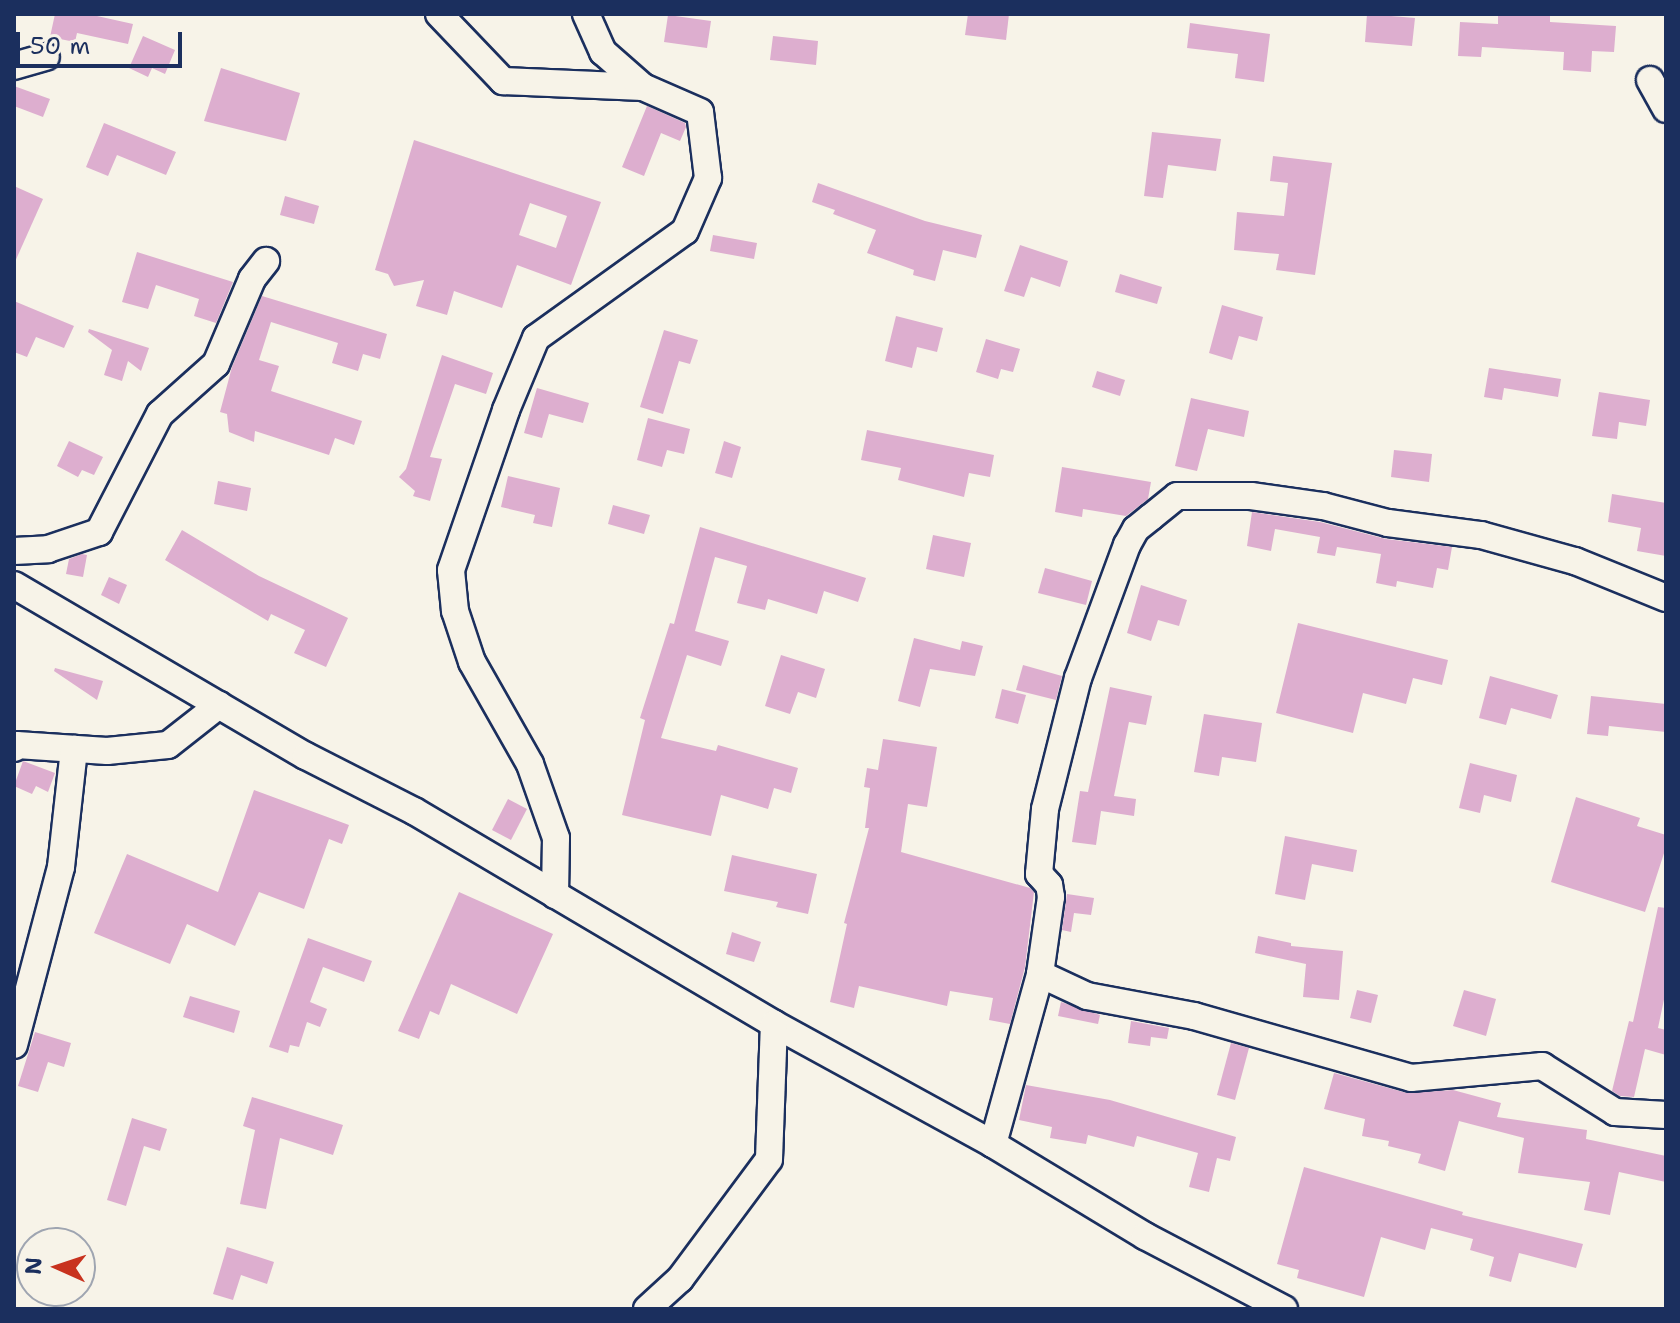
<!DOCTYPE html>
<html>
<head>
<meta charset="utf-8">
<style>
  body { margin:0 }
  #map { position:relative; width:1680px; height:1323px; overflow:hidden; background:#f7f3e8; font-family:"Shantell Sans",sans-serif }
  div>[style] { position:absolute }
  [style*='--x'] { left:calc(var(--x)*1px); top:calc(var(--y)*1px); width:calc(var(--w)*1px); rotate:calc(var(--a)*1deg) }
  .building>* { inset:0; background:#ddaecf }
  .roads { filter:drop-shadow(2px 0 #1b2f5e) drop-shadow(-2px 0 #1b2f5e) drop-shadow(0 2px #1b2f5e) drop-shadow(0 -2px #1b2f5e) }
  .street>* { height:26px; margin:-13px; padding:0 13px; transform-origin:13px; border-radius:13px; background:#f7f3e8 }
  span { translate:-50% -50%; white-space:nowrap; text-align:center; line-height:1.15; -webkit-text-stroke:8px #f7f3e8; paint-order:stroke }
  .frame { position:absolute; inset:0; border:16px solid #1b2f5e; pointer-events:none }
  .north { position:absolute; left:16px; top:1227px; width:80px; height:80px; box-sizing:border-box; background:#f7f3e8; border:2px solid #9fa5b1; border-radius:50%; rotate:273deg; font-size:22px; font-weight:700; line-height:32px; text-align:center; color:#1b2f5e }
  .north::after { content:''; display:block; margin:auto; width:28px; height:36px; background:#c8321e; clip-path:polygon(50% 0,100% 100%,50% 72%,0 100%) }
  .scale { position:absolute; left:16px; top:32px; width:166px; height:36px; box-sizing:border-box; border:4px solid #1b2f5e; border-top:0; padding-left:10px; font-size:24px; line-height:28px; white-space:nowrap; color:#1b2f5e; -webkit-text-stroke:6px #f7f3e8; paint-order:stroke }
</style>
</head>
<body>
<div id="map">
  <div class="building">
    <i style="clip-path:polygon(55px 14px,88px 14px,133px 24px,128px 44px,77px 33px,75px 42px,50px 37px)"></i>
    <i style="clip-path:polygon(968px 14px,1009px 14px,1006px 40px,965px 35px)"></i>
    <i style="clip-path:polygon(1367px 14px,1415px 18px,1412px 46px,1365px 42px)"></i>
    <i style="clip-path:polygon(668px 15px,711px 21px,707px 48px,664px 42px)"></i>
    <i style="clip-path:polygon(1498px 15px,1550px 16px,1550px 22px,1616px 26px,1614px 52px,1592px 51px,1591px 72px,1563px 70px,1564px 52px,1482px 47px,1481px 57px,1458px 56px,1460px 22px,1498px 24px)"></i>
    <i style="clip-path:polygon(1190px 23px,1270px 34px,1264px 82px,1235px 78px,1238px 54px,1187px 48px)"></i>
    <i style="clip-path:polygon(143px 36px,175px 50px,165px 74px,152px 68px,148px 77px,129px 68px)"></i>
    <i style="clip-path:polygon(773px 36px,818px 41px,816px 65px,770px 60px)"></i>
    <i style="clip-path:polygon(221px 68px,300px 93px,286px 141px,204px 121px)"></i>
    <i style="clip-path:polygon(14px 86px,50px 99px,43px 117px,14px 106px)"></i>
    <i style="clip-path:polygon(647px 106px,685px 123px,686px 127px,680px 141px,661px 133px,644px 176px,622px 167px)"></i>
    <i style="clip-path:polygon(104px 123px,176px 152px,166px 175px,117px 155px,108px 176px,86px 167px)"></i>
    <i style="clip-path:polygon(1152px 132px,1221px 139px,1216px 171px,1168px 165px,1163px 198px,1144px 196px)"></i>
    <i style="clip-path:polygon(evenodd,414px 140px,601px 202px,571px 285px,517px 265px,502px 308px,454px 291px,447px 315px,416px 306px,424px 280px,394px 286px,388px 274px,375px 270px,414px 140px,530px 203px,567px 216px,556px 248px,519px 235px,530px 203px)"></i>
    <i style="clip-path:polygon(1273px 156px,1332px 163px,1315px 275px,1276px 270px,1279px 254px,1234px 250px,1237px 212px,1284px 216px,1288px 183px,1270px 181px)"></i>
    <i style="clip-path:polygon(818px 183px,925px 221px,982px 235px,976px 258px,943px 250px,935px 281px,913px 275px,914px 270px,867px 253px,876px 230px,833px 214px,835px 210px,812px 202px)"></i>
    <i style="clip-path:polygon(14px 186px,43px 199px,14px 264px)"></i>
    <i style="clip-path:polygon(285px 196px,319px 206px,314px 224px,280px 215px)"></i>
    <i style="clip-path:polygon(713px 235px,757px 243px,754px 259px,710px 251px)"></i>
    <i style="clip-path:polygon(1020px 245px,1068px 261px,1060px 287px,1031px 277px,1024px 297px,1004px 291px)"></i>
    <i style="clip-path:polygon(137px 252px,233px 282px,216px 323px,194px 316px,199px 299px,156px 285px,148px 309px,122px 302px)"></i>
    <i style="clip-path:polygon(1120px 274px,1162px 287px,1157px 304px,1115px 292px)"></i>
    <i style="clip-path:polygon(262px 296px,387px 334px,380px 359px,363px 354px,358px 371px,332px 363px,338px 343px,271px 322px,259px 360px,279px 366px,271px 391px,362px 421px,354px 445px,335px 438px,329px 455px,255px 431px,254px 442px,229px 432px,227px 414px,220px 412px,232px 367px)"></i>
    <i style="clip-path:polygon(14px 301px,74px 326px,64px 348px,36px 337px,27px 357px,14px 352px)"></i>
    <i style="clip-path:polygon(1222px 305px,1263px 317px,1257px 341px,1239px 336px,1232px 360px,1209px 353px)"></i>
    <i style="clip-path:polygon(896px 316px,943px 328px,937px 352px,917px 347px,912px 368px,885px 361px)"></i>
    <i style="clip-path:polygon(89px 329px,149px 348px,141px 371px,128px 361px,122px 381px,104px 375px,112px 350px,88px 332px)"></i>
    <i style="clip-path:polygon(664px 330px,698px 340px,690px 364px,679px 361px,663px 414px,640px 407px)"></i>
    <i style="clip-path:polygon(986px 339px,1020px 349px,1013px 372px,1001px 369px,998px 379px,976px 372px)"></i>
    <i style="clip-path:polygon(442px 355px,493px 373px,486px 394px,455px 384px,430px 457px,442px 459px,430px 501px,413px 496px,415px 491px,399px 477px,406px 469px)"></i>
    <i style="clip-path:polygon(1489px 368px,1561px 379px,1558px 397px,1504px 388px,1502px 400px,1484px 397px)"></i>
    <i style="clip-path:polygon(1097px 371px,1125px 380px,1120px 396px,1092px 387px)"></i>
    <i style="clip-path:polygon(537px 388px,589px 403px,583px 423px,549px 414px,542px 438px,524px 433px)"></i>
    <i style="clip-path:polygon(1599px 392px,1650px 400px,1646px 426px,1619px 422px,1617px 439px,1592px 436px)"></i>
    <i style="clip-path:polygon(1191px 398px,1249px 411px,1244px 437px,1208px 429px,1197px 471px,1175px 466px)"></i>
    <i style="clip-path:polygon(648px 418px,690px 429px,684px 454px,667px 450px,662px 467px,637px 460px)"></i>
    <i style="clip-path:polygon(867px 430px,994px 455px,990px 477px,969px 473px,964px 497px,898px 480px,901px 468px,861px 460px)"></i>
    <i style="clip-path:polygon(69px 441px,103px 457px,94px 475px,82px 470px,78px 477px,57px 466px)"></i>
    <i style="clip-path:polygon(724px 441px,741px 447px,732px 478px,715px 473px)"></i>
    <i style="clip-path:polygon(1394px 450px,1432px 454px,1429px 482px,1391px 477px)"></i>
    <i style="clip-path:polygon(1062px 467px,1151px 482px,1148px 499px,1126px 516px,1083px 509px,1082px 517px,1055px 512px)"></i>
    <i style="clip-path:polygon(508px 476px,560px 488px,552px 527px,533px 523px,535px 515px,501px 507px)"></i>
    <i style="clip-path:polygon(218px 481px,251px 488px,247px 511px,214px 504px)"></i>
    <i style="clip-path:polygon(1612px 494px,1666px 503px,1666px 556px,1637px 551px,1641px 528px,1608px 522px)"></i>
    <i style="clip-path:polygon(613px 505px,650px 515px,644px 534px,608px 524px)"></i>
    <i style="clip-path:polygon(1252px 512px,1320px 522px,1386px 539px,1452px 547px,1448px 570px,1437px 568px,1433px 588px,1397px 581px,1396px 587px,1376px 583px,1381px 554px,1337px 547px,1335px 556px,1317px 553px,1320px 537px,1275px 529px,1271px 551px,1247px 546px)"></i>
    <i style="clip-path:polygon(700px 527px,866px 578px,858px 602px,824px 591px,817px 614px,768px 599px,765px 610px,737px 603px,747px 566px,715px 557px,695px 631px,729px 641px,721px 666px,687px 655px,661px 738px,716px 751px,718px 745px,798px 768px,791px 793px,774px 788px,768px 809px,721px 795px,711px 836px,622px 815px,645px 720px,640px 718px,670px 623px,674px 624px)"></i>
    <i style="clip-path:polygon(182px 530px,259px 576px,348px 618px,326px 667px,294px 653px,305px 630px,271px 614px,268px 621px,165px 560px)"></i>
    <i style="clip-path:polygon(933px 535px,971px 543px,964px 577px,926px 569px)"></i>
    <i style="clip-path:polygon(82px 554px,87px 555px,83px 577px,66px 574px,69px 559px)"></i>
    <i style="clip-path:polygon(1045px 568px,1092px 581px,1086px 605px,1038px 593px)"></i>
    <i style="clip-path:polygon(109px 577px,127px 585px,119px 604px,101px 595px)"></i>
    <i style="clip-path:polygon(1141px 585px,1187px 600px,1179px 626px,1158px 620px,1151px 641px,1127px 633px)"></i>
    <i style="clip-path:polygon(1298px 623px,1448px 660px,1442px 685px,1413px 678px,1406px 704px,1363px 693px,1353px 733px,1276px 713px)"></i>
    <i style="clip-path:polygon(914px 638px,960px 650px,962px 641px,983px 646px,975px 676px,930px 669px,920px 707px,898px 701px)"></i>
    <i style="clip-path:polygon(781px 655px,825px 669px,816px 698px,798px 692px,790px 714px,765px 706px)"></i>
    <i style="clip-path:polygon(1023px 665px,1062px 676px,1056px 700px,1016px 690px)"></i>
    <i style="clip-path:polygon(55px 668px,103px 681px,97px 700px,54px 671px)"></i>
    <i style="clip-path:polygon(1490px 676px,1558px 695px,1551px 719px,1511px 708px,1506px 725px,1479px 718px)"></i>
    <i style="clip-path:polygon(1110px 687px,1152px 696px,1146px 725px,1129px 722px,1114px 796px,1136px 799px,1134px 816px,1101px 811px,1096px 845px,1072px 842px,1080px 791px,1088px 792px)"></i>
    <i style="clip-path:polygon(1002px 689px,1026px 695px,1018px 724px,995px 718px)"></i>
    <i style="clip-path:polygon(1591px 696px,1666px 704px,1666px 732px,1609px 726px,1608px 736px,1587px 734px)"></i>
    <i style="clip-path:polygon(1204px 714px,1262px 723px,1256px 762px,1222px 757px,1219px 776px,1194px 772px)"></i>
    <i style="clip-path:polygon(883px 739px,937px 747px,927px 807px,908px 804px,901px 852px,1030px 888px,1034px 892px,1025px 967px,1010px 1024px,989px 1020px,993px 998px,950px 991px,947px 1006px,859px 986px,854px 1008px,830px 1002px,847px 924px,844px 923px,869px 828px,865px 828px,870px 788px,864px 787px,867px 768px,878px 770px)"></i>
    <i style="clip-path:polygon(23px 761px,55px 773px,48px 792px,36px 786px,32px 794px,14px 786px)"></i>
    <i style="clip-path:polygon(1470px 763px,1517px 775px,1511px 802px,1484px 795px,1480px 813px,1459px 808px)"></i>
    <i style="clip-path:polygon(254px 790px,349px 825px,342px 844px,329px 839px,304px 909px,259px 892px,235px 946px,187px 924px,170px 964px,94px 933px,127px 854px,218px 892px)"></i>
    <i style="clip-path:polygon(1576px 797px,1640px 818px,1637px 826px,1666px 835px,1666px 847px,1645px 912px,1551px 882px)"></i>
    <i style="clip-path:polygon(508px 799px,527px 809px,511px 840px,492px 830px)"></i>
    <i style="clip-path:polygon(1285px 836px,1357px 850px,1353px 872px,1312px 864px,1305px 900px,1275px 894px)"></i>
    <i style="clip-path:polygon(732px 855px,817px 874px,808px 914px,776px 907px,778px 902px,724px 891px)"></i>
    <i style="clip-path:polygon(459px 892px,553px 934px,517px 1014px,451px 984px,439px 1015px,430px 1011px,419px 1039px,398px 1031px)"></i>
    <i style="clip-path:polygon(1067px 894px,1094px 898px,1091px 915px,1074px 913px,1071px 932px,1062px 930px)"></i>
    <i style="clip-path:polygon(1658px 907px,1666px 908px,1666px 990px,1658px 1028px,1666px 1030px,1666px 1055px,1645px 1049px,1634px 1097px,1620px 1096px,1612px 1091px,1629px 1021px,1633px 1022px)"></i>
    <i style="clip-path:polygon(732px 932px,761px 942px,754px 962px,726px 954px)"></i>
    <i style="clip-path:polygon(1258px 936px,1291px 943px,1291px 946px,1343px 951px,1339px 1000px,1303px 997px,1306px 964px,1255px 953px)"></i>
    <i style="clip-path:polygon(308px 938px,372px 961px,364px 982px,323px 967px,310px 1002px,327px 1009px,320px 1027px,307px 1022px,299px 1047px,290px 1045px,288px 1053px,269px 1047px)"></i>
    <i style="clip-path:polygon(1357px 990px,1378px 995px,1371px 1023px,1350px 1018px)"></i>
    <i style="clip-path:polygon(1464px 990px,1496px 999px,1486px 1036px,1453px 1026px)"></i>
    <i style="clip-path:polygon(190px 996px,240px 1011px,234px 1033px,183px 1017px)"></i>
    <i style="clip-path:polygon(1061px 1002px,1100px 1015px,1098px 1024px,1058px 1016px)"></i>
    <i style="clip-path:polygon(1131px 1021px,1169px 1028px,1167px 1039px,1151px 1037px,1150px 1046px,1128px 1043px)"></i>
    <i style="clip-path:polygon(35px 1032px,71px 1043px,64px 1067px,48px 1062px,38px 1092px,18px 1086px)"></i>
    <i style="clip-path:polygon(1231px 1043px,1249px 1048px,1235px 1100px,1217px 1095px)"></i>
    <i style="clip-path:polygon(1334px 1073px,1407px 1093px,1453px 1090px,1501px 1103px,1497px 1117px,1587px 1130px,1586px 1139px,1666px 1156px,1666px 1182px,1619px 1172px,1610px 1215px,1584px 1210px,1590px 1182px,1518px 1173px,1524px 1138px,1459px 1121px,1445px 1171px,1418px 1163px,1421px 1154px,1388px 1146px,1389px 1141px,1362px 1136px,1365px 1119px,1324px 1109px)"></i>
    <i style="clip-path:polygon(1026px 1085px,1110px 1100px,1236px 1137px,1230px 1161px,1217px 1158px,1209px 1192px,1189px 1187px,1198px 1153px,1137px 1136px,1134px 1147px,1088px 1135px,1086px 1144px,1050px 1138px,1052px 1127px,1019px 1120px)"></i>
    <i style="clip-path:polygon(252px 1097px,343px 1125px,333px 1155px,280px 1138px,266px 1209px,240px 1204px,255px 1130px,243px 1126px)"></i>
    <i style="clip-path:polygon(132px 1118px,167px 1129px,160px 1151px,144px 1146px,126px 1206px,107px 1200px)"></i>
    <i style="clip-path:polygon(1304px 1167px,1463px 1212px,1462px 1215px,1583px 1244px,1576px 1268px,1519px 1253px,1511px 1282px,1489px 1276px,1494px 1257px,1470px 1250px,1473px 1239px,1431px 1228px,1425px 1250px,1381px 1237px,1364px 1297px,1297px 1278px,1299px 1270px,1277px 1264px)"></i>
    <i style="clip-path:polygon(227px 1247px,274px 1262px,267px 1284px,241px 1275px,233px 1300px,213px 1294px)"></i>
  </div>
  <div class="roads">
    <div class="street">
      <i style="--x:439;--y:14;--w:93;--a:46.3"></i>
      <i style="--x:503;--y:81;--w:140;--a:2.5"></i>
      <i style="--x:14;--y:66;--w:33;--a:-16"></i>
      <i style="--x:1650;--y:80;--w:33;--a:61"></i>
      <i style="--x:14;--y:551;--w:34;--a:-3"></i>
      <i style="--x:48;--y:549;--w:54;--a:-18.4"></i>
      <i style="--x:99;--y:532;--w:133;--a:-62.7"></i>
      <i style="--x:160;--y:414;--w:75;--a:-41.8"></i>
      <i style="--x:216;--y:364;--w:92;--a:-67"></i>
      <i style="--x:252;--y:279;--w:23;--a:-52"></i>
      <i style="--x:14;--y:585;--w:338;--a:30.4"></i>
      <i style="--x:306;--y:756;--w:121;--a:27"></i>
      <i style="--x:414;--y:811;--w:418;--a:30.6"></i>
      <i style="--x:774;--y:1024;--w:250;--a:28.7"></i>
      <i style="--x:993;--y:1144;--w:178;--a:31.2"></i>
      <i style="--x:1145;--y:1236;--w:157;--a:27.7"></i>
      <i style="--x:14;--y:748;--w:4;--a:-45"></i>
      <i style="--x:17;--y:745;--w:90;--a:3.8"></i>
      <i style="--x:107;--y:751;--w:61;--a:-5.6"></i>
      <i style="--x:168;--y:745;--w:65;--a:-38.1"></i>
      <i style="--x:555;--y:895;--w:57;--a:-89"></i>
      <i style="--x:556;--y:838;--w:78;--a:-109.4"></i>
      <i style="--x:530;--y:764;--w:117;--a:-119.6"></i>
      <i style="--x:472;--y:662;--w:54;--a:-108.4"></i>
      <i style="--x:455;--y:611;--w:41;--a:-95.6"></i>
      <i style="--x:451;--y:570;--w:169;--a:-71"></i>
      <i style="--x:506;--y:410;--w:78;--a:-67.4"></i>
      <i style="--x:536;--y:338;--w:183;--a:-35.7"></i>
      <i style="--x:685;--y:231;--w:58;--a:-66.5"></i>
      <i style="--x:708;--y:178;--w:66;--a:-96.9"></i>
      <i style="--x:700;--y:112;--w:62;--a:-156.3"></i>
      <i style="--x:643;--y:87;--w:53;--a:-138.8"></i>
      <i style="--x:603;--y:52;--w:42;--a:-114.1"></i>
      <i style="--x:1040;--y:974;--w:52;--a:25.1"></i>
      <i style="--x:1087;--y:996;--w:109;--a:10.6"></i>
      <i style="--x:1194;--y:1016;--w:226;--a:15.9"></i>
      <i style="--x:1411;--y:1078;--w:132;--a:-5.2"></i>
      <i style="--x:1542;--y:1066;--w:86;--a:32.2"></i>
      <i style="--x:1615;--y:1112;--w:51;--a:3.4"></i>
      <i style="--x:14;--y:1045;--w:184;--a:-75.2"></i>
      <i style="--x:61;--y:867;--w:119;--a:-83.7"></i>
      <i style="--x:993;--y:1144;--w:176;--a:-74.5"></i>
      <i style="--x:1040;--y:974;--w:78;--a:-81.9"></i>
      <i style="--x:1051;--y:897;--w:12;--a:-99"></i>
      <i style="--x:1049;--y:885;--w:15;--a:-132"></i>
      <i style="--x:1039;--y:874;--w:65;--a:-84.7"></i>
      <i style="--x:1045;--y:809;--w:135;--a:-75.9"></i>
      <i style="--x:1078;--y:678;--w:142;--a:-69.8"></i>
      <i style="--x:1127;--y:545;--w:18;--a:-61"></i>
      <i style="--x:1136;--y:529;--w:19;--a:-39"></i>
      <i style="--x:1151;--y:517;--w:33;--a:-39"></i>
      <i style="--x:1177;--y:496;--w:74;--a:0"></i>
      <i style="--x:1251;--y:496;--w:73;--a:7.9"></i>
      <i style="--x:1323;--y:506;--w:67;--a:14.7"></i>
      <i style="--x:1388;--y:523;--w:94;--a:7.4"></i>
      <i style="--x:1481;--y:535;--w:98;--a:15.5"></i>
      <i style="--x:1575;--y:561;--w:98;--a:22.1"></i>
      <i style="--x:647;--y:1309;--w:45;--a:-42.3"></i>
      <i style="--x:680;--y:1279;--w:149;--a:-53.4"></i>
      <i style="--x:769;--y:1159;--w:135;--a:-87.9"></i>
    </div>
  </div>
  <div class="frame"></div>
  <div class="north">N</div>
  <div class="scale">50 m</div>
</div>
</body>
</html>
